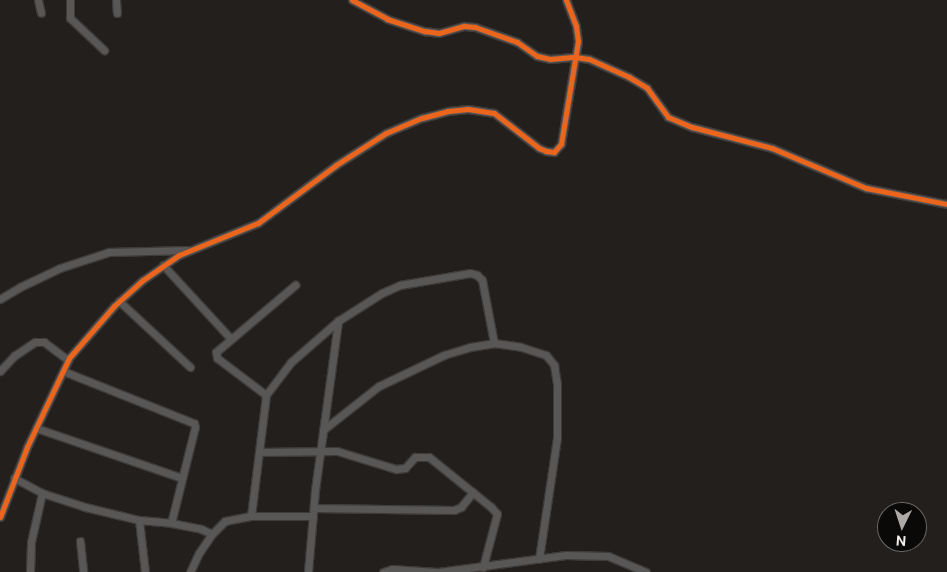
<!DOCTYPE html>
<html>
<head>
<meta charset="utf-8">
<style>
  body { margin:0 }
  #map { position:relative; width:947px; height:572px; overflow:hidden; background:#221f1d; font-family:"DM Sans",sans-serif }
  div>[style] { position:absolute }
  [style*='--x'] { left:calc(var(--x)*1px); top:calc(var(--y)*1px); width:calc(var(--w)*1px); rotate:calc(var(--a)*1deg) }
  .roads { filter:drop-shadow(1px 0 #3e3b39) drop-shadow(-1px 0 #3e3b39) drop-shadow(0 1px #3e3b39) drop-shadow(0 -1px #3e3b39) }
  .street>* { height:7px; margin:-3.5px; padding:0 3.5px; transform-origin:3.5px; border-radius:3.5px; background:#595756 }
  .cycleway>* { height:5px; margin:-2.5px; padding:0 2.5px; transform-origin:2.5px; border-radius:2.5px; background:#eb651d }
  span { translate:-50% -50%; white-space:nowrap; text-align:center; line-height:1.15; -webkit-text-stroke:4.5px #0b0908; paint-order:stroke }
  .north { position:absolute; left:877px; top:502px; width:50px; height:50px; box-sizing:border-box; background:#0b0908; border:1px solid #696765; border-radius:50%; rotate:184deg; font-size:14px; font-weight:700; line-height:20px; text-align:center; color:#f6f3f1 }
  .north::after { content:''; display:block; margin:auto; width:18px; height:22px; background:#aca9a7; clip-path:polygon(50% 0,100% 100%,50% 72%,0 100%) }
</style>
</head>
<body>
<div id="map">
  <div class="roads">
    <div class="street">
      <i style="--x:38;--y:0;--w:13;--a:77"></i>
      <i style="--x:70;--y:0;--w:18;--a:90"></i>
      <i style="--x:70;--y:18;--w:47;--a:43.3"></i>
      <i style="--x:116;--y:0;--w:13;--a:86"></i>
      <i style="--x:352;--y:0;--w:40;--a:28"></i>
      <i style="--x:387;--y:19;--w:40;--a:18"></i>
      <i style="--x:425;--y:31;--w:14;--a:8"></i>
      <i style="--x:439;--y:33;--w:26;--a:-16"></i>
      <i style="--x:464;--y:26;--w:11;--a:5"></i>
      <i style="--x:475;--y:27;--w:45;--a:19.7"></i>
      <i style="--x:517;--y:42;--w:24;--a:35"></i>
      <i style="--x:537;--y:56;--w:13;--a:13"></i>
      <i style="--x:550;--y:59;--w:25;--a:-5"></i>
      <i style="--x:575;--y:57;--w:14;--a:8"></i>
      <i style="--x:589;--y:59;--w:44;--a:24.2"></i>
      <i style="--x:629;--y:77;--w:21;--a:31"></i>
      <i style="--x:647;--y:88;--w:36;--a:54"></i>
      <i style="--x:668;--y:117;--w:26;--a:23"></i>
      <i style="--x:692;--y:127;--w:83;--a:14.7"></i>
      <i style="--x:772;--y:148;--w:102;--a:23.1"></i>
      <i style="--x:866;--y:188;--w:83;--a:11.2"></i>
      <i style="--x:163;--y:265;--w:100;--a:47.4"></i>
      <i style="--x:0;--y:299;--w:23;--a:-31"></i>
      <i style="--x:20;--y:287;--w:44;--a:-25.4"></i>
      <i style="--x:60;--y:268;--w:52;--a:-18.1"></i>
      <i style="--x:109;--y:252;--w:78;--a:-1.5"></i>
      <i style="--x:119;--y:301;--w:97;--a:42.9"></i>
      <i style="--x:0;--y:371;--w:21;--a:-47"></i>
      <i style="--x:14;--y:356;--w:25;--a:-34"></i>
      <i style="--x:35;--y:342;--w:9;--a:0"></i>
      <i style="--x:44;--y:342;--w:30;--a:37"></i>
      <i style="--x:63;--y:371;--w:141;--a:21.7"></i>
      <i style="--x:194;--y:423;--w:4;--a:76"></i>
      <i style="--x:195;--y:427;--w:99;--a:104"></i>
      <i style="--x:266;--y:395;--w:61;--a:-142.9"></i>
      <i style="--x:217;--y:358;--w:6;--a:-99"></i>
      <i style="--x:216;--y:352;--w:104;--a:-40.3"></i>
      <i style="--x:36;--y:428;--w:154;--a:18.9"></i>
      <i style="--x:323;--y:430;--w:71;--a:-38.2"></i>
      <i style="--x:379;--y:386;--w:72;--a:-25.5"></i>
      <i style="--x:444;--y:355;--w:27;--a:-17"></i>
      <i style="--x:470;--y:347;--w:24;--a:-9"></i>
      <i style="--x:494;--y:343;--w:27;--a:8"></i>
      <i style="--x:521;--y:347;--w:26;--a:18"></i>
      <i style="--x:546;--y:355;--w:13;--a:51"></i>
      <i style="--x:554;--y:365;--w:19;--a:81"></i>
      <i style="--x:557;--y:384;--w:54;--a:90"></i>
      <i style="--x:557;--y:438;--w:122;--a:98.5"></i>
      <i style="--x:259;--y:452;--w:78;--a:-0.7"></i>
      <i style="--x:337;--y:451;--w:62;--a:17"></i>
      <i style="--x:396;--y:469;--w:9;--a:-6"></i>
      <i style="--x:405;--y:468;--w:15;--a:-48"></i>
      <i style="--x:415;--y:457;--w:14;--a:0"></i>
      <i style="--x:429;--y:457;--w:80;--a:38.9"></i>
      <i style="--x:491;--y:507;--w:9;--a:49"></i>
      <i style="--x:497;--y:514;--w:55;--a:104.8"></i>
      <i style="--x:14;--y:478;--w:32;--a:28"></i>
      <i style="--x:42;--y:493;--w:45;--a:18"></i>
      <i style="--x:85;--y:507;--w:56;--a:13.5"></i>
      <i style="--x:139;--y:520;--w:32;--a:5"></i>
      <i style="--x:171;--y:523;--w:31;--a:11"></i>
      <i style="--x:201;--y:529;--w:12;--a:24"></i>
      <i style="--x:314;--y:508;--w:140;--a:0.8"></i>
      <i style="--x:454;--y:510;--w:8;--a:-23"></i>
      <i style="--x:461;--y:507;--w:19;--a:-51"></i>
      <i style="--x:251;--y:516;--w:122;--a:-82.9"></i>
      <i style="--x:266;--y:395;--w:41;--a:-52.9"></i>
      <i style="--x:291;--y:362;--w:62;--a:-41.1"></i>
      <i style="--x:338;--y:321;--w:52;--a:-32.5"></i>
      <i style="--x:382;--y:293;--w:20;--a:-24"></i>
      <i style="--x:400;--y:285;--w:71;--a:-9.7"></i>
      <i style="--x:470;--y:273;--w:7;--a:16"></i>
      <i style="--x:477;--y:275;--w:7;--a:45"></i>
      <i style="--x:482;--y:280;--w:64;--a:79.2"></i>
      <i style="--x:0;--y:517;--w:75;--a:-68.9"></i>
      <i style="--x:27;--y:447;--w:98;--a:-64.7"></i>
      <i style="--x:69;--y:358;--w:69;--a:-49.1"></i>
      <i style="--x:114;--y:306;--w:39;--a:-42"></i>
      <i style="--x:143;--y:280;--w:44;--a:-34.8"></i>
      <i style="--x:179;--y:255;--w:85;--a:-22.1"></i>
      <i style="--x:258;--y:223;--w:97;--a:-36.6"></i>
      <i style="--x:336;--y:165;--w:59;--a:-32.6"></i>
      <i style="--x:386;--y:133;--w:39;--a:-23"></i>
      <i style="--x:422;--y:118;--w:27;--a:-15"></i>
      <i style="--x:448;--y:111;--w:20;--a:-6"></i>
      <i style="--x:468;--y:109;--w:26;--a:9"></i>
      <i style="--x:494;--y:113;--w:57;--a:37.9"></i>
      <i style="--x:539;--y:148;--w:8;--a:23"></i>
      <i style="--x:546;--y:151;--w:8;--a:7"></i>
      <i style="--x:554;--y:152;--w:11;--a:-49"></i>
      <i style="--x:561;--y:144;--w:104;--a:-80.6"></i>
      <i style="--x:578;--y:41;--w:15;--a:-98"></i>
      <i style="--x:576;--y:26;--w:28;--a:-111"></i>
      <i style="--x:139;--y:520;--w:52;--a:83.4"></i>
      <i style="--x:80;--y:541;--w:31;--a:84"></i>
      <i style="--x:30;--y:572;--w:30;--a:-88"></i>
      <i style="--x:31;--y:542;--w:50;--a:-77.3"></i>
      <i style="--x:190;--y:572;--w:21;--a:-65"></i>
      <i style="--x:199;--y:553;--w:23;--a:-56"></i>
      <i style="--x:212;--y:534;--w:18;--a:-45"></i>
      <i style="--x:225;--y:521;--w:26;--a:-11"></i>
      <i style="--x:251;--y:516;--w:62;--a:0"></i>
      <i style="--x:308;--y:572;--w:82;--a:-85.1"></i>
      <i style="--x:315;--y:490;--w:171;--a:-82.2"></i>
      <i style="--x:383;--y:572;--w:9;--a:-18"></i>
      <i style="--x:392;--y:569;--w:45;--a:3.8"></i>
      <i style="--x:438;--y:572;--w:129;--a:-7.6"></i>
      <i style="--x:566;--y:555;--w:42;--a:1.4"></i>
      <i style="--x:608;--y:556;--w:41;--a:22.8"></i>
    </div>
  </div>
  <div class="cycleway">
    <i style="--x:352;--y:0;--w:40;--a:28"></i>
    <i style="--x:387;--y:19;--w:40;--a:18"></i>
    <i style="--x:425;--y:31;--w:14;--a:8"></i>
    <i style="--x:439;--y:33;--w:26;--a:-16"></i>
    <i style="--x:464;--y:26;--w:11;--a:5"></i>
    <i style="--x:475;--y:27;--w:45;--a:19.7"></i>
    <i style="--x:517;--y:42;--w:24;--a:35"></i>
    <i style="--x:537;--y:56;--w:13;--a:13"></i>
    <i style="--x:550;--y:59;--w:25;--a:-5"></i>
    <i style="--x:575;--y:57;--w:14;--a:8"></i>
    <i style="--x:589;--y:59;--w:44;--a:24.2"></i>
    <i style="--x:629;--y:77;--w:21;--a:31"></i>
    <i style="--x:647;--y:88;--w:36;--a:54"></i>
    <i style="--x:668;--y:117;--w:26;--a:23"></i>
    <i style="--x:692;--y:127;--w:83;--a:14.7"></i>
    <i style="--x:772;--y:148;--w:102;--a:23.1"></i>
    <i style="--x:866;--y:188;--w:83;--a:11.2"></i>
    <i style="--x:0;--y:517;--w:75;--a:-68.9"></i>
    <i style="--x:27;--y:447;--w:98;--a:-64.7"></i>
    <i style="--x:69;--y:358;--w:69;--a:-49.1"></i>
    <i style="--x:114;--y:306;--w:39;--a:-42"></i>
    <i style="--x:143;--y:280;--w:44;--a:-34.8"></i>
    <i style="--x:179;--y:255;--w:85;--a:-22.1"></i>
    <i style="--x:258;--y:223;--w:97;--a:-36.6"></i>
    <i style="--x:336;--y:165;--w:59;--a:-32.6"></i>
    <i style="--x:386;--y:133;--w:39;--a:-23"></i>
    <i style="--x:422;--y:118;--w:27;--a:-15"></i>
    <i style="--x:448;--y:111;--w:20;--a:-6"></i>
    <i style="--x:468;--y:109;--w:26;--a:9"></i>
    <i style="--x:494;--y:113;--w:57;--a:37.9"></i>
    <i style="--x:539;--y:148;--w:8;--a:23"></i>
    <i style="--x:546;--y:151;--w:8;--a:7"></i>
    <i style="--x:554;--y:152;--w:11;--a:-49"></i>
    <i style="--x:561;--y:144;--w:104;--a:-80.6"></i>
    <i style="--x:578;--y:41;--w:15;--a:-98"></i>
    <i style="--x:576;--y:26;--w:28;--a:-111"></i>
  </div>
  <div class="north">N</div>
</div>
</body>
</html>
